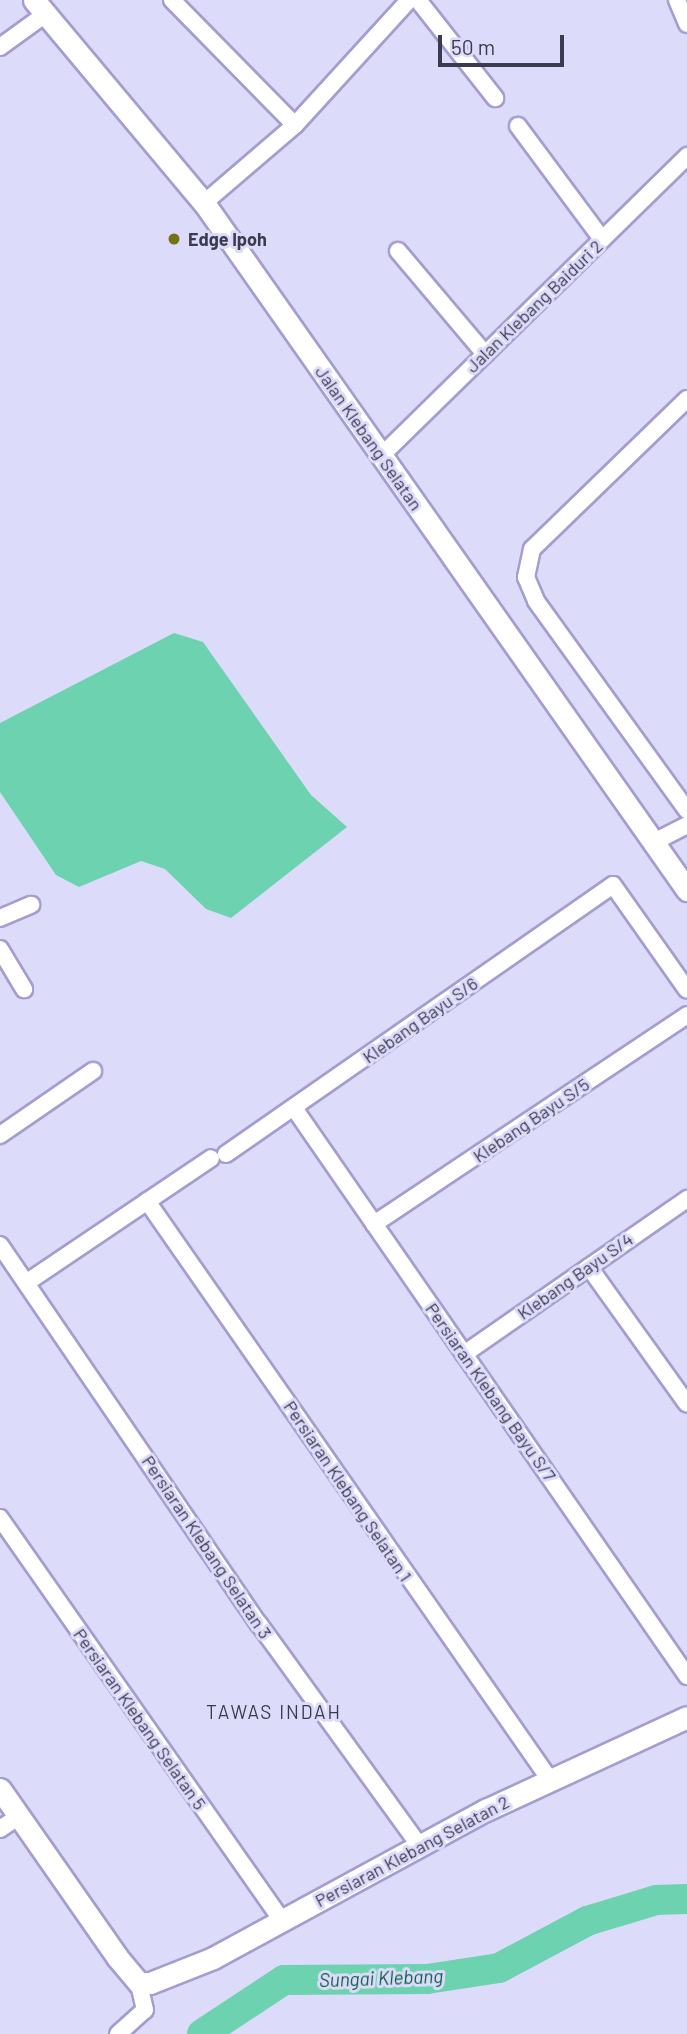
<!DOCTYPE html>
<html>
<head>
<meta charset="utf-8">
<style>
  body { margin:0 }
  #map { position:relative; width:687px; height:2034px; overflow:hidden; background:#dddbfa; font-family:Barlow,sans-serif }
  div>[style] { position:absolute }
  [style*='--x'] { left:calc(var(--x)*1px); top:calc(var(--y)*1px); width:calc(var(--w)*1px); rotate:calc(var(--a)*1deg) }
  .water>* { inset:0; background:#6cd2af }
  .river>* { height:30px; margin:-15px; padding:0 15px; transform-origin:15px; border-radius:15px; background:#6cd2af }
  .roads { filter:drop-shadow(2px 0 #a39ecf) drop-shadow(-2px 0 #a39ecf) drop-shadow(0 2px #a39ecf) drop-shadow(0 -2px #a39ecf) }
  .minor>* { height:16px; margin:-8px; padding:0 8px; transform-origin:8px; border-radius:8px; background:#fff }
  .tertiary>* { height:21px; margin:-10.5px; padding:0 10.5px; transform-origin:10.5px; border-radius:10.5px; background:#fff }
  .dots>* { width:19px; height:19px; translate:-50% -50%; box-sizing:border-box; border:4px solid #dddbfa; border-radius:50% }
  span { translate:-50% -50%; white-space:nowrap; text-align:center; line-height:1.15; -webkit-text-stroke:6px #dddbfa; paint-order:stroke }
  .poi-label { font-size:18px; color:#3c3a4f; font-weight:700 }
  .left { translate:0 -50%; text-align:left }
  .street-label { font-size:18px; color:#3c3a4f }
  .neighbourhood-label { font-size:19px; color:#3c3a4f; letter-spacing:2px }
  .water-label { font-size:19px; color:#0a5f48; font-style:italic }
  .scale { position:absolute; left:438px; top:35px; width:126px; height:32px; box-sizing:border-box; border:4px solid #3c3a4f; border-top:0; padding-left:9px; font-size:21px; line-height:24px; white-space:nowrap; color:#3c3a4f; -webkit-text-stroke:5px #dddbfa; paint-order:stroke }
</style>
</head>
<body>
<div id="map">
  <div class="water">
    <i style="clip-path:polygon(174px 633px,203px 642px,311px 795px,347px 827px,231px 918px,206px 909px,165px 869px,141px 861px,79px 887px,56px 875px,0 792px,0 723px)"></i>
  </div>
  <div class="river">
    <i style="--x:202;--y:2034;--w:98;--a:-33.4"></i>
    <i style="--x:284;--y:1980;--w:143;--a:-0.4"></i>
    <i style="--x:427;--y:1979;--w:73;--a:-8.7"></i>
    <i style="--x:499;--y:1968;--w:100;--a:-28.1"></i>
    <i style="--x:587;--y:1921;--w:72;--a:-16.9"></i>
    <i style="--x:656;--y:1900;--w:31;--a:-2"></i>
  </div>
  <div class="roads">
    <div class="minor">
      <i style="--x:172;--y:0;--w:175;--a:45.5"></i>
      <i style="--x:418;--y:0;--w:125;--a:51.8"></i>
      <i style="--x:677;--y:0;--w:26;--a:67"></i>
      <i style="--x:0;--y:47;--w:58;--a:-35.9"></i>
      <i style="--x:518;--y:126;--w:141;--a:53.4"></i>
      <i style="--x:204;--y:203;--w:120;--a:-40.6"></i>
      <i style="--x:295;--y:125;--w:169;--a:-47.6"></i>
      <i style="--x:398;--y:251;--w:135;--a:49.8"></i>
      <i style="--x:687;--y:399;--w:216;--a:135.9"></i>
      <i style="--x:532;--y:549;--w:29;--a:102"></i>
      <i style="--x:526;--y:577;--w:26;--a:67"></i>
      <i style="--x:536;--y:601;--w:258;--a:54.2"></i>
      <i style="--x:381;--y:456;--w:429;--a:-44.4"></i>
      <i style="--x:654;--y:842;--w:37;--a:-27"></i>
      <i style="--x:0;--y:918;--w:34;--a:-23"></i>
      <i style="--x:0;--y:949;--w:47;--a:59"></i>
      <i style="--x:294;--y:1108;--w:691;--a:55.32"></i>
      <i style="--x:0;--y:1135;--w:113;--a:-34.5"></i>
      <i style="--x:226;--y:1154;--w:471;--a:-34.8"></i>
      <i style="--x:613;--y:885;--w:128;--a:54.8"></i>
      <i style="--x:147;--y:1201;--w:705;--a:55.16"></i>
      <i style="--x:374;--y:1224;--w:376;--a:-33.7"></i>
      <i style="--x:0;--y:1245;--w:459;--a:55.7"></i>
      <i style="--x:259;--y:1624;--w:273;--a:54.1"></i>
      <i style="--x:589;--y:1267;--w:168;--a:54.4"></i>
      <i style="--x:26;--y:1283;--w:223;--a:-34"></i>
      <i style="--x:464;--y:1354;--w:272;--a:-34.8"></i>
      <i style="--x:0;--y:1518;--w:491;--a:55"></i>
      <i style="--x:0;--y:1829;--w:23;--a:-34"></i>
      <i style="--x:118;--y:2034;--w:36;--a:-42"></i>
      <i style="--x:145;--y:2010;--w:28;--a:-103"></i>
    </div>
    <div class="tertiary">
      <i style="--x:34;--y:0;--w:265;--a:50.1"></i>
      <i style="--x:204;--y:203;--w:840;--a:54.89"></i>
      <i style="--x:0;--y:1789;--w:205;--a:55.1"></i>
      <i style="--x:117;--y:1957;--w:34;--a:50"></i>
      <i style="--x:139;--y:1983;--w:11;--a:0"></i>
      <i style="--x:150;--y:1983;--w:68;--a:-21.6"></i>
      <i style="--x:213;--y:1958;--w:311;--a:-28.5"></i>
      <i style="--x:486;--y:1810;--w:221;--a:-24.8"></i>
    </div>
  </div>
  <div class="dots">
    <i style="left:174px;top:239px;background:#737216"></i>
  </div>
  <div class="poi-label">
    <span class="left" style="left:188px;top:239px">Edge Ipoh</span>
  </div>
  <div class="street-label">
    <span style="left:534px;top:306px;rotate:-44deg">Jalan Klebang Baiduri 2</span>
    <span style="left:369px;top:438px;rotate:55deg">Jalan Klebang Selatan</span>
    <span style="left:420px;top:1020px;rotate:-35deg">Klebang Bayu S/6</span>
    <span style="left:531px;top:1120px;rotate:-34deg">Klebang Bayu S/5</span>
    <span style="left:575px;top:1276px;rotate:-35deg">Klebang Bayu S/4</span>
    <span style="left:491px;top:1392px;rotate:55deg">Persiaran Klebang Bayu S/7</span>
    <span style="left:348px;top:1491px;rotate:56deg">Persiaran Klebang Selatan 1</span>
    <span style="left:207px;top:1547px;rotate:56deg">Persiaran Klebang Selatan 3</span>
    <span style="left:140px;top:1719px;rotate:55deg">Persiaran Klebang Selatan 5</span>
    <span style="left:412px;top:1851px;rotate:-28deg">Persiaran Klebang Selatan 2</span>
  </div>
  <div class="neighbourhood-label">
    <span style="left:274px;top:1712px">TAWAS INDAH</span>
  </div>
  <div class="water-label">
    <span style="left:381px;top:1978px;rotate:-2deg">Sungai Klebang</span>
  </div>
  <div class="scale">50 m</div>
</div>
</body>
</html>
